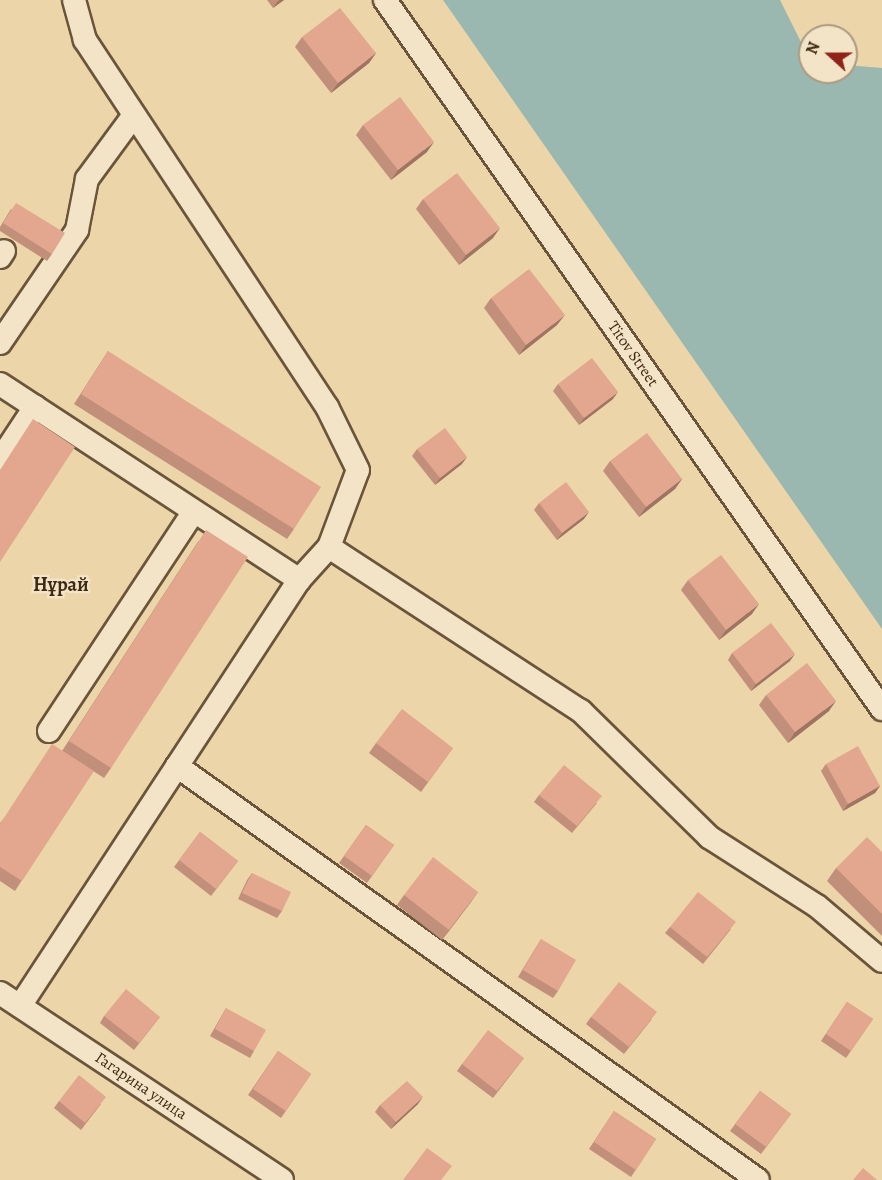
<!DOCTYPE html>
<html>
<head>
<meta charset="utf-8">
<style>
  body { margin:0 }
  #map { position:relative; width:882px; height:1180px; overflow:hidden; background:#ecd5a9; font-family:Alegreya,serif }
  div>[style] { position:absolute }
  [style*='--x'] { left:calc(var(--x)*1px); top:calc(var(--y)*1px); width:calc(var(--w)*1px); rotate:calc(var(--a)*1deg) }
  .water>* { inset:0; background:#9ab8b0 }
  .roads { filter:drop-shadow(2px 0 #6a553a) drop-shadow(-2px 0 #6a553a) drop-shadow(0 2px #6a553a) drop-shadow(0 -2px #6a553a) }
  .minor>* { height:22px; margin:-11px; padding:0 11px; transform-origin:11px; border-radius:11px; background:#f3e4c7 }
  .wall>* { inset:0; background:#c2907a }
  .shaded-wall>* { inset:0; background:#9e7563 }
  .building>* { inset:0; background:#e2a78e }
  span { translate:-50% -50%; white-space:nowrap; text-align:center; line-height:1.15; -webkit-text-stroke:4.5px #f3e4c7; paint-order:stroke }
  .street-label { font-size:16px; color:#3f2a15 }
  .quarter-label { font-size:20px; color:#3f2a15; font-weight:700 }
  .north { position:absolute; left:798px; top:24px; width:60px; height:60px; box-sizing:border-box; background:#f3e4c7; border:2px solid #ab9a80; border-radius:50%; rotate:291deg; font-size:16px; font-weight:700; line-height:24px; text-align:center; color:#3f2a15 }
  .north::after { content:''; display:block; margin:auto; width:21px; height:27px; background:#8f2418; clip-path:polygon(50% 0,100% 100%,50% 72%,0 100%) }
</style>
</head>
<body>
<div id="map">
  <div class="water">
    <i style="clip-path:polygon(443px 0,780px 0,810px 60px,810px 72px,846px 72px,846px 65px,882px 68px,882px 629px)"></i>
  </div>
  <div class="roads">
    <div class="minor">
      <i style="--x:385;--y:0;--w:866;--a:54.97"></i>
      <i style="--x:0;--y:257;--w:7;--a:-56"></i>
      <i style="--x:0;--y:343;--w:137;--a:-55.7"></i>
      <i style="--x:77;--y:230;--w:52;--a:-78.9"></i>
      <i style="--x:87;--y:179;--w:79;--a:-53.7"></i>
      <i style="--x:0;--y:384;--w:358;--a:33.2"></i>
      <i style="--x:0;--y:460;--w:64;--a:-56.6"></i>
      <i style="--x:329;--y:547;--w:301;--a:33.1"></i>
      <i style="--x:581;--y:711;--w:180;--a:44.5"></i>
      <i style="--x:709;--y:837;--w:128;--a:32.6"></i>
      <i style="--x:817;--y:906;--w:85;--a:40.2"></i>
      <i style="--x:49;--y:731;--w:263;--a:-56.6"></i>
      <i style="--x:177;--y:766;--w:713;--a:35.47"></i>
      <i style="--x:0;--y:993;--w:338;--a:33.5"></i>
      <i style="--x:20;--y:1006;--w:509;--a:-56.78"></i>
      <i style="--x:299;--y:580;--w:45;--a:-47.7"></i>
      <i style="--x:329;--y:547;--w:82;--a:-69.4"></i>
      <i style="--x:358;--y:470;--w:70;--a:-116.2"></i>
      <i style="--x:327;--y:407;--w:440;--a:-123.4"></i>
      <i style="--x:85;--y:40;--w:41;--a:-105.4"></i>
    </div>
  </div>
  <div class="wall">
    <i style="clip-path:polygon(267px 0,284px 0,273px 8px)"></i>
    <i style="clip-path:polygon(302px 37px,376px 53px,369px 63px,331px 93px,295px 47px)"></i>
    <i style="clip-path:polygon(363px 125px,427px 152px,391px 180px,356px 135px)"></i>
    <i style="clip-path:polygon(423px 199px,493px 238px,459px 265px,416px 209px)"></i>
    <i style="clip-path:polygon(11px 209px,52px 254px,47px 261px,0 231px,0 227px)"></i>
    <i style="clip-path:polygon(491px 298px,557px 325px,519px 355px,484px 308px)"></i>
    <i style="clip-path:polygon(108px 351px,294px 529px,287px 539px,74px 404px)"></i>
    <i style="clip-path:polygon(558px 384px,613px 399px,579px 425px,553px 391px)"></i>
    <i style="clip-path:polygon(417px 449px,462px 464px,435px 485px,412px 456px)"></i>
    <i style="clip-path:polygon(610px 461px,682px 479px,675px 489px,639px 517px,603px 471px)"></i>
    <i style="clip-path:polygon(539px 503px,584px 519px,557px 540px,534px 510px)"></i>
    <i style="clip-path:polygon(199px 540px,111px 768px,104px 778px,93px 771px,15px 891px,0 881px,0 823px,62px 751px)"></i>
    <i style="clip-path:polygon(688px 580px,752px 614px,719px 640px,681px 590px)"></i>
    <i style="clip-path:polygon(732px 653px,790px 661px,751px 691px,728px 660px)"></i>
    <i style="clip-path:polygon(766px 695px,829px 711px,788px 743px,759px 705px)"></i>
    <i style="clip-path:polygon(376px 743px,453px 748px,421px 792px,369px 753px)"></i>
    <i style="clip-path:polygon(826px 764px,880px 786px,875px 793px,843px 811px,821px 771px)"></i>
    <i style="clip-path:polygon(539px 795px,597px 803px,572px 833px,534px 802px)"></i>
    <i style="clip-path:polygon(366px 825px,394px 845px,367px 883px,339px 863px)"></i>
    <i style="clip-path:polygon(200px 832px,238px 861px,211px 896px,174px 867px)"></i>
    <i style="clip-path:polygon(882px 852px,882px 936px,827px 881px,836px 868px)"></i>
    <i style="clip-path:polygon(252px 873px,282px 911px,277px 918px,238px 899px,247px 880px)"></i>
    <i style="clip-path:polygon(478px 892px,442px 940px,397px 905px,404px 895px)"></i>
    <i style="clip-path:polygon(670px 927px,731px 929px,703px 964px,665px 933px)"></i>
    <i style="clip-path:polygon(541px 939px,558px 991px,553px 998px,518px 977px)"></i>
    <i style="clip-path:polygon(847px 1002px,873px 1019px,846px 1058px,821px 1041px)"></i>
    <i style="clip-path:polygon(226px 1008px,254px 1051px,250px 1058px,210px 1036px)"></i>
    <i style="clip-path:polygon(104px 1016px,160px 1017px,134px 1050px,100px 1023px)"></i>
    <i style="clip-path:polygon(591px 1017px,652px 1019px,624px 1054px,586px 1024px)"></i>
    <i style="clip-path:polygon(278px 1051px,311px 1074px,281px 1118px,248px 1095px)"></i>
    <i style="clip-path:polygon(524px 1058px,493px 1098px,457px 1071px,462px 1064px)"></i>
    <i style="clip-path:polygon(760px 1091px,791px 1114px,761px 1154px,730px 1131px)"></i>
    <i style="clip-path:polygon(59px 1101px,101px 1104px,81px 1130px,54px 1108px)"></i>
    <i style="clip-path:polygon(418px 1104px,391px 1129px,375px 1112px,380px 1105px)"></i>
    <i style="clip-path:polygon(614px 1111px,656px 1139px,631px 1177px,589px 1149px)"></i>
  </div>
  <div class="shaded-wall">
    <i style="clip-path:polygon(280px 0,284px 0,273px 8px,278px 1px)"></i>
    <i style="clip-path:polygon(376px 53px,369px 63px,331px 93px,338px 83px)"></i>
    <i style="clip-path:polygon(434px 142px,427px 152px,391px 180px,398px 170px)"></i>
    <i style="clip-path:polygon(500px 228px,493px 238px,459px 265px,466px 255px)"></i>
    <i style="clip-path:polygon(565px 315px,557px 325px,519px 355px,526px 345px)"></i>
    <i style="clip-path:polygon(618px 392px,613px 399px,579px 425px,584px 418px)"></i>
    <i style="clip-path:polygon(467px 457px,462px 464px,435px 485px,440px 478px)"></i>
    <i style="clip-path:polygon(682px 479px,675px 489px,639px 517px,646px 507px)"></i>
    <i style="clip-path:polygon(589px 512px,584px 519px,557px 540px,562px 533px)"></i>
    <i style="clip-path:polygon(759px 604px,752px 614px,719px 640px,726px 630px)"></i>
    <i style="clip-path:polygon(795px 654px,790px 661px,751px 691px,756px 684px)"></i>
    <i style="clip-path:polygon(836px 701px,829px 711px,788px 743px,795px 732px)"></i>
    <i style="clip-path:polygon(880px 786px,875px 793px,843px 811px,848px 804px)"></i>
    <i style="clip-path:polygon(478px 892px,471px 902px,442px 940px,449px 930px)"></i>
    <i style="clip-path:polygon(423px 1097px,418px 1104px,391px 1129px,396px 1122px)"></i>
  </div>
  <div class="building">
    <i style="clip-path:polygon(340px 8px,376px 53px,338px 83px,302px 37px)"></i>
    <i style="clip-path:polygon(400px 97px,434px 142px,398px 170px,363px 125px)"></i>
    <i style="clip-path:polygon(457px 173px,500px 228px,466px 255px,423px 199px)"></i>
    <i style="clip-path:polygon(16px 203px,65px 233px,52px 254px,3px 223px)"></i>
    <i style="clip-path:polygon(529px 269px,565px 315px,526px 345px,491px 298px)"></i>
    <i style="clip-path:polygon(108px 351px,321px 487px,294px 529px,81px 394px)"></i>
    <i style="clip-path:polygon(592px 358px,618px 392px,584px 418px,558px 384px)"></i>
    <i style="clip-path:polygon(33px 419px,75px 447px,0 562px,0 470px)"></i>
    <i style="clip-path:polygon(445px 428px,467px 457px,440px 478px,417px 449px)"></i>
    <i style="clip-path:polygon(647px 433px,682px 479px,646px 507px,610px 461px)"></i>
    <i style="clip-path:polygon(566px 482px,589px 512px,562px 533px,539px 503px)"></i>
    <i style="clip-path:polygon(206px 530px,248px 557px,111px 768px,69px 741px)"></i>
    <i style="clip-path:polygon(721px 555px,759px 604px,726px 630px,688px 580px)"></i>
    <i style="clip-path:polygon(771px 623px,795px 654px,756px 684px,732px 653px)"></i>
    <i style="clip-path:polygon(807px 663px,836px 701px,795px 732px,766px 695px)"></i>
    <i style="clip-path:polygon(402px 709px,453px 748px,428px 782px,376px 743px)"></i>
    <i style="clip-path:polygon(52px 744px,94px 771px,22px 881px,0 867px,0 824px)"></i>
    <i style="clip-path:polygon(858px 746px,880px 786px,848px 804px,826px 764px)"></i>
    <i style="clip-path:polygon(564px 765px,602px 796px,577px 826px,539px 795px)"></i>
    <i style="clip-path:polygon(366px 825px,394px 845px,372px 876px,344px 856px)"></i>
    <i style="clip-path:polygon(200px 832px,238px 861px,216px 889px,179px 860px)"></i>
    <i style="clip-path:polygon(867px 837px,882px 852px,882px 914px,836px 868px)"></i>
    <i style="clip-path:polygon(433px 857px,478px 892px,449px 930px,404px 895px)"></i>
    <i style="clip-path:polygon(252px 873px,291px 892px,282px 911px,242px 893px)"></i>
    <i style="clip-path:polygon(698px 892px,736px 922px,707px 957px,670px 927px)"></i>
    <i style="clip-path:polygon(541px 939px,576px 960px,558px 991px,523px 970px)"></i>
    <i style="clip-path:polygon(619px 982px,657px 1012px,629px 1047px,591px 1017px)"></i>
    <i style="clip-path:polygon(126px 989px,160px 1017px,139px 1043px,104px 1016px)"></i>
    <i style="clip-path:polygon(847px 1002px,873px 1019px,851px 1051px,826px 1034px)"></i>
    <i style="clip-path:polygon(226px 1008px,266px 1030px,254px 1051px,215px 1029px)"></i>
    <i style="clip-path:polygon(488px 1030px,524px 1058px,497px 1091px,462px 1064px)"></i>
    <i style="clip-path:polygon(278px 1051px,311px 1074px,286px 1111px,253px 1089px)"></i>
    <i style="clip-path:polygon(79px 1075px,106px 1097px,85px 1123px,59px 1101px)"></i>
    <i style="clip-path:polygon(407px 1081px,423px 1097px,396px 1122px,380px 1105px)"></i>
    <i style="clip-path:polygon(760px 1091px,791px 1114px,766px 1147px,735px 1124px)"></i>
    <i style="clip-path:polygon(614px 1111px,656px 1139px,636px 1170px,594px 1142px)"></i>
    <i style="clip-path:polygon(427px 1148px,452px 1166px,441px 1180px,403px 1180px)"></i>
    <i style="clip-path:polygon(863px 1168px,877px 1180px,853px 1180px)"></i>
  </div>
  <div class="street-label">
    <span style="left:633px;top:354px;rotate:55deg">Titov Street</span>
    <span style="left:141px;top:1086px;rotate:34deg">Гагарина улица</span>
  </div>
  <div class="quarter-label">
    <span style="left:61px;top:584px">Нұрай</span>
  </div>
  <div class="north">N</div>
</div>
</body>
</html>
